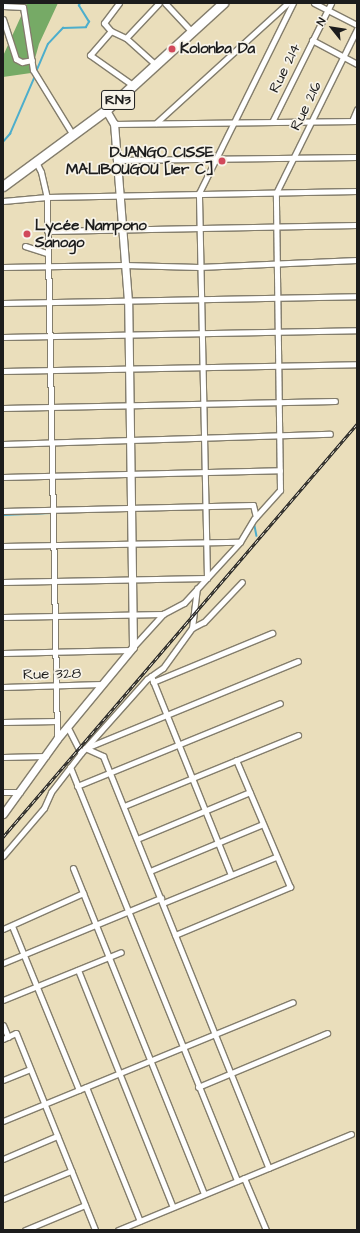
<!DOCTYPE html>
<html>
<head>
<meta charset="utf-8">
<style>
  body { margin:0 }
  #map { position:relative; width:360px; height:1233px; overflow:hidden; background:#eadebb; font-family:"Architects Daughter",sans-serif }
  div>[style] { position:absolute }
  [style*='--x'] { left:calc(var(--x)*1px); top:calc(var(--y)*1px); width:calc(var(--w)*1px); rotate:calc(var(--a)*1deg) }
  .forest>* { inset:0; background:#76aa66 }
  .stream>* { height:1.5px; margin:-0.75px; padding:0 0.75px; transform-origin:0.75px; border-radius:0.75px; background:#4daecc }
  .roads { filter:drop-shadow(1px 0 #837d6c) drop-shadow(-1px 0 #837d6c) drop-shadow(0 1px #837d6c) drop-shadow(0 -1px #837d6c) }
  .street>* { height:5px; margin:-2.5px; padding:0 2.5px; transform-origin:2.5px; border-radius:2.5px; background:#fff }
  .secondary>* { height:7px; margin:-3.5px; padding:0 3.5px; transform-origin:3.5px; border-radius:3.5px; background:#fff }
  .highway>* { height:9px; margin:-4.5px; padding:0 4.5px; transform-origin:4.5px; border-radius:4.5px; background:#fff }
  .rail>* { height:3px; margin-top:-1.5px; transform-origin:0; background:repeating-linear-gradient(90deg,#f7f3e8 0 4.5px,#1c1c1c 0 9px); box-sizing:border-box; border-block:1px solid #1c1c1c }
  .dots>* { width:11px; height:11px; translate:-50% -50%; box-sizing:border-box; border:2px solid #f7f3e8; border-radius:50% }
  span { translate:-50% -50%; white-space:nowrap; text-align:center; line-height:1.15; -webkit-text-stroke:3.5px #f7f3e8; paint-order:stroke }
  .shield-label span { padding:1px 3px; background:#f7f3e8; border:1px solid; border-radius:3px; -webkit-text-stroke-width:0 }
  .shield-label { font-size:14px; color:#1c1c1c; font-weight:700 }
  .poi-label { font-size:15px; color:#1c1c1c; font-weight:700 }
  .left { translate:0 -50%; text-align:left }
  .right { translate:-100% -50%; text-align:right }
  .street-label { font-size:15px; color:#1c1c1c }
  .frame { position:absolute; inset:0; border:4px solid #1c1c1c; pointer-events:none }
  .north { position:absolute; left:312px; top:8px; width:40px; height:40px; -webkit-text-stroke:3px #f7f3e8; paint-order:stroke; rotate:300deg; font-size:11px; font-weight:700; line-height:16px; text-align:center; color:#1c1c1c }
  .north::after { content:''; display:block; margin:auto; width:14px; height:18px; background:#1c1c1c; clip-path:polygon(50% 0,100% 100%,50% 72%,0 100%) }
</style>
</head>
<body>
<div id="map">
  <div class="forest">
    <i style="clip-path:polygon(27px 3px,58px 3px,39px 44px,31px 73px,3px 77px,3px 56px)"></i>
  </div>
  <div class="stream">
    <i style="--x:36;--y:72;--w:30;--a:-67"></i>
    <i style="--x:48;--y:44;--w:22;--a:-47"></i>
    <i style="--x:63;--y:28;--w:23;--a:-2"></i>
    <i style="--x:86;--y:27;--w:6;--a:-59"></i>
    <i style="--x:89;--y:22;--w:19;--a:-122"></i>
    <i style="--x:79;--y:6;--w:3;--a:-72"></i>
    <i style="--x:3;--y:142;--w:11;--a:-49"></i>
    <i style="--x:10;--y:134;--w:63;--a:-66.7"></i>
    <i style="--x:3;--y:515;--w:96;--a:-2.4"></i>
    <i style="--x:254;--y:521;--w:15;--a:79"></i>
  </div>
  <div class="roads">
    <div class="street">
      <i style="--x:119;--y:3;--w:25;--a:127"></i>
      <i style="--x:104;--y:23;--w:11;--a:49"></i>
      <i style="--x:111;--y:31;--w:17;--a:25"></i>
      <i style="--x:126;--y:38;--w:40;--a:42"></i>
      <i style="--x:165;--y:3;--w:40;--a:47"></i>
      <i style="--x:314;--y:3;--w:48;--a:27.1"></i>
      <i style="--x:3;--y:6;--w:20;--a:3"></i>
      <i style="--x:23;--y:7;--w:64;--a:81"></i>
      <i style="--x:33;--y:70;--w:76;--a:58.4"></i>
      <i style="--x:3;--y:19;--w:42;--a:72"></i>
      <i style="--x:16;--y:59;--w:7;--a:27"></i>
      <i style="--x:22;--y:62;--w:10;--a:-11"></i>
      <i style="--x:111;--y:31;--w:32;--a:131"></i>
      <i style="--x:90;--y:55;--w:54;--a:35.2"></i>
      <i style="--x:126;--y:38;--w:48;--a:-46.7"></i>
      <i style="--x:312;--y:40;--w:51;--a:28.1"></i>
      <i style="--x:352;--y:121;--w:13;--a:-67"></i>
      <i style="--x:272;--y:122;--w:133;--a:-63.6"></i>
      <i style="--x:156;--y:123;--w:178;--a:-42.3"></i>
      <i style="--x:114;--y:124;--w:243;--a:-0.7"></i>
      <i style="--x:117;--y:160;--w:240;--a:-0.7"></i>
      <i style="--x:36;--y:162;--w:11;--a:63"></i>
      <i style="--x:41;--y:172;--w:26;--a:77"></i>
      <i style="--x:47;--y:197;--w:542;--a:88.94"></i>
      <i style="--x:3;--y:201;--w:44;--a:-5.2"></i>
      <i style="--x:47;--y:197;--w:310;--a:-1.1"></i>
      <i style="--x:47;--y:231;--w:310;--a:-1.1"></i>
      <i style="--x:25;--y:246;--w:23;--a:18"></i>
      <i style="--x:3;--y:267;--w:121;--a:-0.9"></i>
      <i style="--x:124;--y:265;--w:75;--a:1.5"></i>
      <i style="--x:199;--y:267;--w:158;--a:-2.5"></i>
      <i style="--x:3;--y:303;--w:354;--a:-1.1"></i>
      <i style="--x:3;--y:337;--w:354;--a:-1.1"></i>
      <i style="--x:3;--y:371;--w:354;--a:-1.1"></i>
      <i style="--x:3;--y:408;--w:332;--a:-1.2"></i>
      <i style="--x:3;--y:444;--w:327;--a:-1.8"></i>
      <i style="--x:3;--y:477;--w:277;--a:-1.4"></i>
      <i style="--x:3;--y:511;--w:250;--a:-1.4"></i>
      <i style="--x:253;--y:505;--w:12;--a:76"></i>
      <i style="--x:3;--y:546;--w:237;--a:-1"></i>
      <i style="--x:3;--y:582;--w:204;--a:-1.1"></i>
      <i style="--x:207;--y:578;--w:385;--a:-91.2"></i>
      <i style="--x:199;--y:193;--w:212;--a:-63.7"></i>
      <i style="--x:3;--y:617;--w:160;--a:-1.1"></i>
      <i style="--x:192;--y:628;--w:40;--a:-82.9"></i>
      <i style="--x:133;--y:647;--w:45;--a:-47.7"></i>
      <i style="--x:163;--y:614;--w:24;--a:-28"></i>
      <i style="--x:184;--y:603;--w:83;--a:-47.4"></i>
      <i style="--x:240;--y:542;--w:27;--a:-59"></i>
      <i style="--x:254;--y:519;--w:39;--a:-48"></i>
      <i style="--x:280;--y:490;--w:297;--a:-90.8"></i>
      <i style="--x:276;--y:193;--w:183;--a:-63.7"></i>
      <i style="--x:3;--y:653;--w:127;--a:-1.4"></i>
      <i style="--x:151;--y:676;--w:214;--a:68.1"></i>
      <i style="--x:153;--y:682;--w:129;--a:-22.4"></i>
      <i style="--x:3;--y:687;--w:99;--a:-1.7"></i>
      <i style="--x:3;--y:722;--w:54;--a:-1.1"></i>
      <i style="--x:67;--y:726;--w:30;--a:63"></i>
      <i style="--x:85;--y:748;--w:20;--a:24"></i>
      <i style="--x:103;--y:756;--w:444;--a:68.1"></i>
      <i style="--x:86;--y:748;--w:229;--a:-22.3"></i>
      <i style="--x:3;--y:757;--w:43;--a:-1.3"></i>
      <i style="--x:70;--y:767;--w:446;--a:68"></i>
      <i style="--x:77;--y:786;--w:219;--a:-22.2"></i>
      <i style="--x:3;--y:792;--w:17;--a:0"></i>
      <i style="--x:124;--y:806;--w:188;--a:-22.2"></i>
      <i style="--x:137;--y:839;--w:122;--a:-22.6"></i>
      <i style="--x:3;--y:856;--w:63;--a:-49.5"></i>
      <i style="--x:44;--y:808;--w:17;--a:-66"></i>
      <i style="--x:51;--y:792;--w:49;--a:-52.4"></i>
      <i style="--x:81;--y:753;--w:99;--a:-48.3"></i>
      <i style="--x:147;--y:679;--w:19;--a:-35"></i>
      <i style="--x:163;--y:668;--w:49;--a:-54.1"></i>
      <i style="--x:192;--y:628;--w:13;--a:-27"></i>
      <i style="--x:204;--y:622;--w:55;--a:-46.5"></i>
      <i style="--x:73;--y:868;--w:351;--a:68.1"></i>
      <i style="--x:150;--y:871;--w:122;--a:-22.6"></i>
      <i style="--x:163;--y:903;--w:122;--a:-22.2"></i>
      <i style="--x:12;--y:926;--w:177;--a:67.8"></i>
      <i style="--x:3;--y:929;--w:88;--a:-24.2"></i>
      <i style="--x:175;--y:935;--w:125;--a:-22.7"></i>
      <i style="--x:290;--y:887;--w:138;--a:-113"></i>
      <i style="--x:3;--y:963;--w:171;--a:-22.4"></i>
      <i style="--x:78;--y:970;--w:255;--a:68.2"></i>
      <i style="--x:3;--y:1000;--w:127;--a:-22.1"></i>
      <i style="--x:3;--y:1025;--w:13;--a:67"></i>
      <i style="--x:3;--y:1039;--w:14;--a:-25"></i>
      <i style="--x:16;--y:1033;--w:212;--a:68.1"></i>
      <i style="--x:3;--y:1080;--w:29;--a:-22"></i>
      <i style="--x:86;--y:1087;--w:144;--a:68.1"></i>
      <i style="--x:198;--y:1087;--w:140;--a:-22.7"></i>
      <i style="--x:3;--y:1121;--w:313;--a:-22.3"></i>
      <i style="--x:3;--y:1159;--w:59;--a:-23.1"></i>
      <i style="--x:244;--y:1178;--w:56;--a:67.1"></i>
      <i style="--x:3;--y:1199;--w:74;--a:-22.4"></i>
      <i style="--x:25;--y:1230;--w:65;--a:-22.6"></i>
      <i style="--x:118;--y:1230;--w:252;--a:-22.4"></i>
    </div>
    <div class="secondary">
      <i style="--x:3;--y:814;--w:92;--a:-54.2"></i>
      <i style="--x:57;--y:739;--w:119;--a:-50.4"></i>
      <i style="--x:133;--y:647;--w:346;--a:-90.8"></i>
      <i style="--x:128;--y:301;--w:178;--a:-94.5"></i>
      <i style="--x:114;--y:124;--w:16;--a:-120"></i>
    </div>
    <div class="highway">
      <i style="--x:3;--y:186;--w:128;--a:-36.4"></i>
      <i style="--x:106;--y:110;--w:159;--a:-42.4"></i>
    </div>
  </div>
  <div class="rail">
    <i style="--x:3;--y:837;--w:544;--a:-49.4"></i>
  </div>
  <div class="dots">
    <i style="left:172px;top:49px;background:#d1495b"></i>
    <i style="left:222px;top:161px;background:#d1495b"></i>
    <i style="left:27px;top:234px;background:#d1495b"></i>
  </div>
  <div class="shield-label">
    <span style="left:118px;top:100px">RN3</span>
  </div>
  <div class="poi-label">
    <span class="left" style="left:180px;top:49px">Kolonba Da</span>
    <span class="right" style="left:214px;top:161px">DJANGO CISSE<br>MALIBOUGOU [1er C]</span>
    <span class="left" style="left:35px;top:234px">Lycée Nampono<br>Sanogo</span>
  </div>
  <div class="street-label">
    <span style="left:285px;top:68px;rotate:-64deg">Rue 214</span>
    <span style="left:306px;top:106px;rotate:-64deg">Rue 216</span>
    <span style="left:52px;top:674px;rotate:-1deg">Rue 328</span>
  </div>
  <div class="frame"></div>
  <div class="north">N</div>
</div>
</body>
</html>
